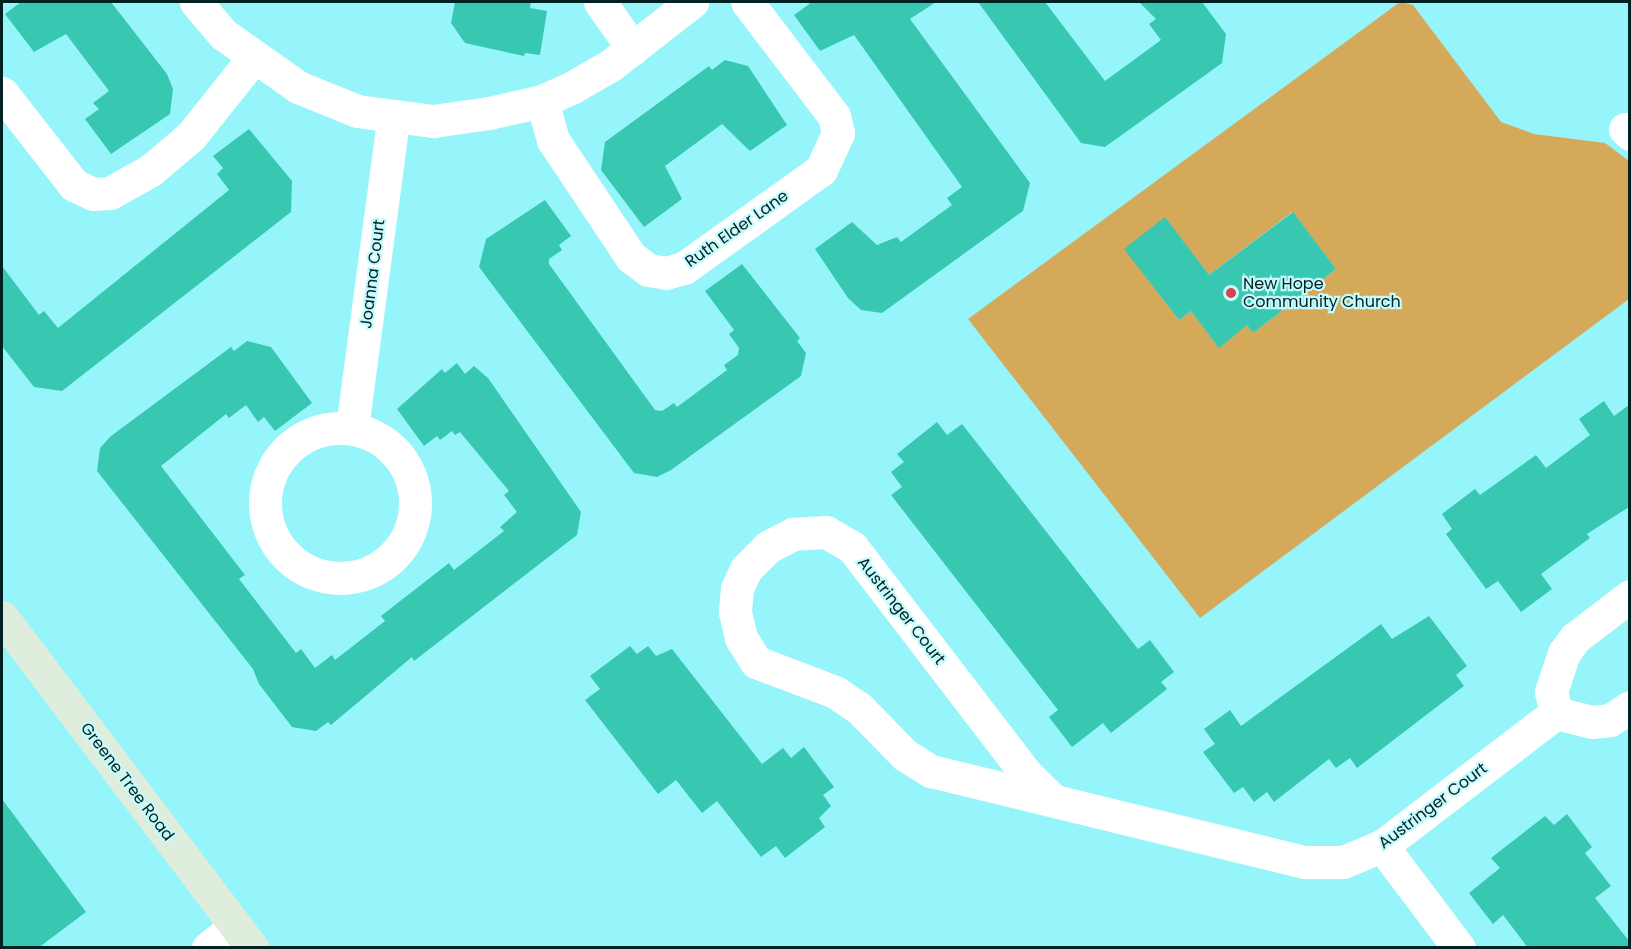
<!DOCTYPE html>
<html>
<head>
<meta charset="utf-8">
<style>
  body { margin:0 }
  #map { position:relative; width:1631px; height:949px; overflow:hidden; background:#96f5fa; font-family:Poppins,sans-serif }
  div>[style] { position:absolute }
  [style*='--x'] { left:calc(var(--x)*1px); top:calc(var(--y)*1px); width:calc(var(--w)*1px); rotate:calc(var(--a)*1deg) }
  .green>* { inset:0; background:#d4a95a }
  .building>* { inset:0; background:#38c8b2 }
  .street>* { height:33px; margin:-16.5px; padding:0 16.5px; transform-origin:16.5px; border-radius:16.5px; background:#fff }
  .street>.ring { margin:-16.5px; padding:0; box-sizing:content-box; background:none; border:33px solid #fff; border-radius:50% }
  .secondary>* { height:33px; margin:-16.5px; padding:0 16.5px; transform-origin:16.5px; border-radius:16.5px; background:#dfeedc }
  .dots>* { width:16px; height:16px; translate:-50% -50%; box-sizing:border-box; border:3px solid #c6fbfe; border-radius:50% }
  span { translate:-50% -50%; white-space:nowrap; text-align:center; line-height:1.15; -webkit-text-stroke:4.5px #c6fbfe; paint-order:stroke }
  .street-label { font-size:16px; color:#022123 }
  .poi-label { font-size:16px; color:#022123 }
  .left { translate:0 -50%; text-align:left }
  .frame { position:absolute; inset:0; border:3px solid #022123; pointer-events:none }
</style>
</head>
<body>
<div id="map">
  <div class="green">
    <i style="clip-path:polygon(evenodd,1400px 2px,1413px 5px,1501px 122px,1534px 134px,1605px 143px,1629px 161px,1629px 299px,1200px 618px,968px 319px,1400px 2px,1292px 212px,1336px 269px,1253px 333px,1247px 325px,1219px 347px,1191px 311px,1179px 320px,1125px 249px,1165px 218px,1209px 275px,1292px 212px)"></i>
  </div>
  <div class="building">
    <i style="clip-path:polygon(21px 2px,111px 2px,167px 74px,173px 89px,170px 114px,111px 154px,85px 119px,99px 109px,93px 103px,109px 91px,66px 34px,34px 52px,5px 14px)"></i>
    <i style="clip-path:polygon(455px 2px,531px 2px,530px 8px,547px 11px,540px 55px,525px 53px,524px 56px,465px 43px,451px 23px)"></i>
    <i style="clip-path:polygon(812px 2px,936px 2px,910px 19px,1030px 183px,1023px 211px,882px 313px,861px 310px,848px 298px,815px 249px,852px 222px,877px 245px,897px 237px,901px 242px,952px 205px,947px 198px,962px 187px,854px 35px,820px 51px,794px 15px)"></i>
    <i style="clip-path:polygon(978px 2px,1045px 2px,1105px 81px,1161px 40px,1149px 24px,1156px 19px,1139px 2px,1202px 2px,1226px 34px,1222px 63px,1105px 147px,1081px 143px)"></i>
    <i style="clip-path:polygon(725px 60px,748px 66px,787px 125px,750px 151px,722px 124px,665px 166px,682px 199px,644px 227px,601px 170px,605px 142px,709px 66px,712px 70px)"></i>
    <i style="clip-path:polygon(249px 129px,292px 181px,291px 212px,62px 391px,34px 387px,2px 346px,2px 266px,39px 315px,44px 311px,58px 328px,229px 190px,217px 174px,223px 168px,213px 156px)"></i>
    <i style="clip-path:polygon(545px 200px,571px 236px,559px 245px,562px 250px,549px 259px,549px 264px,655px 410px,662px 411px,674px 403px,677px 407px,727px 370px,724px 365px,738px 355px,739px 348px,729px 334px,734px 330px,705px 291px,742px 264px,800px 338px,797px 341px,806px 353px,801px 376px,671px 470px,657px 477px,634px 473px,479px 267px,486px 239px)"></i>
    <i style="clip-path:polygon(1293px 212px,1336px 269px,1253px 333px,1247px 325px,1219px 348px,1191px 311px,1179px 320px,1124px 249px,1165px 217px,1209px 275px)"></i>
    <i style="clip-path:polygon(247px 341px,271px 347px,312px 403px,275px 431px,264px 417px,258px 422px,246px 405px,229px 418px,226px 414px,161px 466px,245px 575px,239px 579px,296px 653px,301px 649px,315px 668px,332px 655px,335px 660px,385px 621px,381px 616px,449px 563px,454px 570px,504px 531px,500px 527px,517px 512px,504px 495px,509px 491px,460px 432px,455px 435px,452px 431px,440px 440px,437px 436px,424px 446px,397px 409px,442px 369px,445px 373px,457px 363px,465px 374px,474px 366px,488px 378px,581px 512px,577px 535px,414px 661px,412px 657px,331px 725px,328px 722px,316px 731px,292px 727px,259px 684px,253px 669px,97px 471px,100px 448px,111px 436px,231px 347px,234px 351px)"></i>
    <i style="clip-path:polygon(1604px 401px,1614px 416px,1629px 405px,1629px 507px,1587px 534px,1590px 538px,1541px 574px,1552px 589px,1521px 612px,1498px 581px,1486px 589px,1446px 534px,1452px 529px,1442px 514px,1475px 489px,1480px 495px,1536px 455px,1546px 468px,1590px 435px,1579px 419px)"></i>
    <i style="clip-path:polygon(937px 422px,947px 435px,962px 424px,1138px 649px,1150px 640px,1174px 672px,1161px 682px,1167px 689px,1111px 733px,1103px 723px,1072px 747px,1049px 717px,1058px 710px,891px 495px,902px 487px,891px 472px,904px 462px,897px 454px)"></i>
    <i style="clip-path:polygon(1429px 616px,1467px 666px,1456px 675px,1464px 686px,1357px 768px,1350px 758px,1336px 768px,1329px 759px,1274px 802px,1267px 792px,1254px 802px,1243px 787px,1234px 793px,1203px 752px,1215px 744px,1204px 729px,1230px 710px,1241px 726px,1381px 624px,1392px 639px)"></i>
    <i style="clip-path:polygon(630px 646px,637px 654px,648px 646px,656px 656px,672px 649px,762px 764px,783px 748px,791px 758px,804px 747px,834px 787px,823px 795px,831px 806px,819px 818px,825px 827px,785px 858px,776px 846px,761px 857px,717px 801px,702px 813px,676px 780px,658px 794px,585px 700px,600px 689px,590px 676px)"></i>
    <i style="clip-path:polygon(2px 799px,86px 912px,38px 948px,2px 948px)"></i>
    <i style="clip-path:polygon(1567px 814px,1592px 847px,1585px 853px,1611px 886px,1595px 898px,1629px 941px,1629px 948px,1528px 948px,1503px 915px,1493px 924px,1469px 893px,1500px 868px,1491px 858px,1545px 816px,1554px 825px)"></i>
  </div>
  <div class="street">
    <i style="--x:196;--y:2;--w:42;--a:49.8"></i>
    <i style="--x:223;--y:34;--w:92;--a:35.2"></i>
    <i style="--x:298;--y:87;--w:64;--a:22.1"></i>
    <i style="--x:357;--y:111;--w:77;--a:7.5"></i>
    <i style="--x:433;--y:121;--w:57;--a:-8.1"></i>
    <i style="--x:489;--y:113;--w:54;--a:-12.8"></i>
    <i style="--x:542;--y:101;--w:34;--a:-24"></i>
    <i style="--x:573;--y:87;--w:44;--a:-30.1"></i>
    <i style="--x:611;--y:65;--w:103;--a:-37.9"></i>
    <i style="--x:600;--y:2;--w:57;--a:54.9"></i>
    <i style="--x:2;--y:93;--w:117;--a:52"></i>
    <i style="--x:74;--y:185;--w:21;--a:25"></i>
    <i style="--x:93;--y:194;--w:17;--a:-3"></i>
    <i style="--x:110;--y:193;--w:47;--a:-29.3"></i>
    <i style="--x:151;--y:170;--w:52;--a:-40.4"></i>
    <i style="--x:191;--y:136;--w:100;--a:-51.5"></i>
    <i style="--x:542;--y:101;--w:41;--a:74.2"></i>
    <i style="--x:553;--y:140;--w:141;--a:56.3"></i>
    <i style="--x:631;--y:257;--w:21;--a:37"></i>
    <i style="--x:648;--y:270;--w:18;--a:9"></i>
    <i style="--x:666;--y:273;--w:19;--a:-16"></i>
    <i style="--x:684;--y:268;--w:168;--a:-35.6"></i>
    <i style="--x:821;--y:170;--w:41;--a:-65.3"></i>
    <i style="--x:838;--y:133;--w:17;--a:-103"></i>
    <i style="--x:834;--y:116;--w:143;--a:-127.3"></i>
    <i style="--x:1625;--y:129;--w:7;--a:45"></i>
    <i style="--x:352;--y:428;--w:312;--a:-82.4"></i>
    <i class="ring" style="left:265px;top:428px;width:117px;height:117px"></i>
    <i style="--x:1556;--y:713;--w:22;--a:-103"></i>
    <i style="--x:1551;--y:692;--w:41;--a:-71.6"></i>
    <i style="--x:1564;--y:653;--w:19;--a:-54"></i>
    <i style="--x:1575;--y:638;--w:69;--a:-37.4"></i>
    <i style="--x:1556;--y:713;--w:37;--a:14"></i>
    <i style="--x:1592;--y:722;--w:18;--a:-6"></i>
    <i style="--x:1610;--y:720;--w:24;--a:-33"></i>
    <i style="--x:1052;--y:799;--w:35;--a:-136"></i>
    <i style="--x:1027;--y:775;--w:287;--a:-127.5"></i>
    <i style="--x:852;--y:547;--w:30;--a:-150"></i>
    <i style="--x:826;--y:532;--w:33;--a:177"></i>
    <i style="--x:793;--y:534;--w:28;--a:153"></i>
    <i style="--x:768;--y:547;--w:31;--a:135"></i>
    <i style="--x:746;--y:569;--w:21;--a:115"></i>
    <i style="--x:737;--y:588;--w:24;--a:95"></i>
    <i style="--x:735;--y:612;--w:27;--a:77"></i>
    <i style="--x:741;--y:638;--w:28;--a:58"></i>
    <i style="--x:756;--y:662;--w:85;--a:20.8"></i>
    <i style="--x:835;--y:692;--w:30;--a:34"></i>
    <i style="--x:860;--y:709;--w:64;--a:45.6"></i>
    <i style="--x:905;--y:755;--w:31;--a:32"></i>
    <i style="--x:931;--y:771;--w:384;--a:13.7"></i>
    <i style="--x:1304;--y:862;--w:39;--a:0"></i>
    <i style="--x:1343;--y:862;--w:42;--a:-22.3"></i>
    <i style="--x:1382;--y:846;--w:219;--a:-37.4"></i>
    <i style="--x:1382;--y:846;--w:128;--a:53"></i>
    <i style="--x:208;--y:948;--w:35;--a:-39"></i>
  </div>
  <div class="secondary">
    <i style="--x:2;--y:617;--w:415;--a:52.9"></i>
  </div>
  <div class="dots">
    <i style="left:1231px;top:293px;background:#d4434e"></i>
  </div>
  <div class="street-label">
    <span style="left:737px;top:229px;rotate:-35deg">Ruth Elder Lane</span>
    <span style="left:373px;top:274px;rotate:-83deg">Joanna Court</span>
    <span style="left:901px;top:611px;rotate:52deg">Austringer Court</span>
    <span style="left:127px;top:782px;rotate:53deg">Greene Tree Road</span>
    <span style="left:1433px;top:806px;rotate:-37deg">Austringer Court</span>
  </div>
  <div class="poi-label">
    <span class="left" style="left:1243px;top:293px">New Hope<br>Community Church</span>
  </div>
  <div class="frame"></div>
</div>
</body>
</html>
